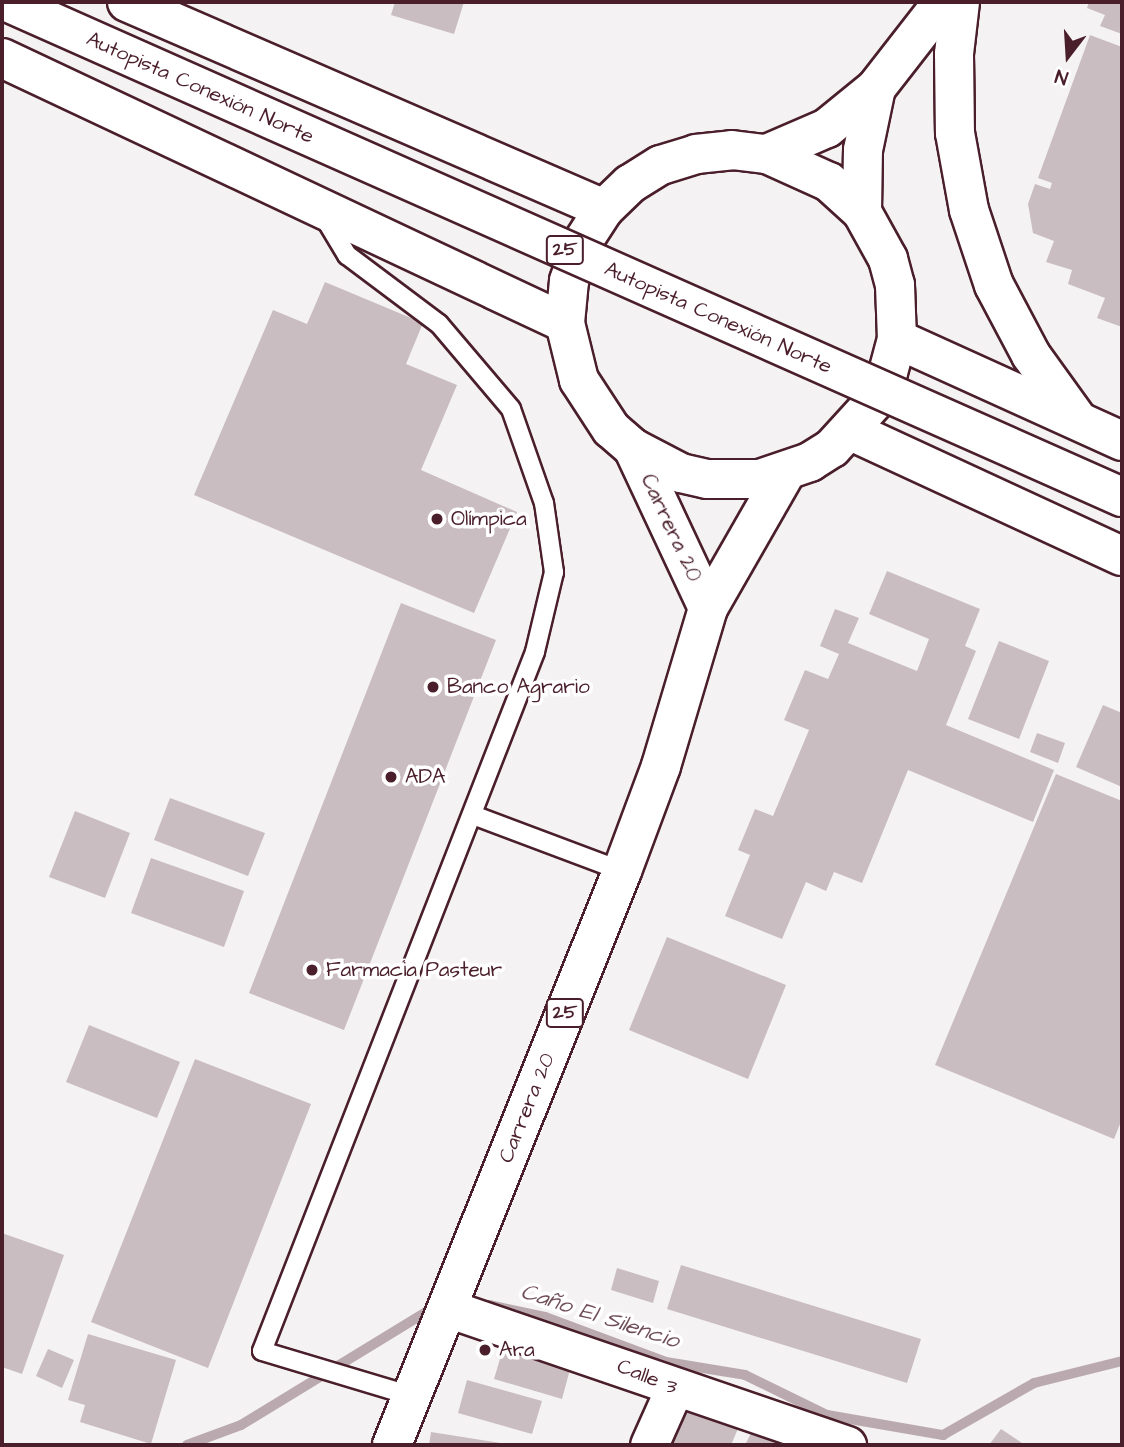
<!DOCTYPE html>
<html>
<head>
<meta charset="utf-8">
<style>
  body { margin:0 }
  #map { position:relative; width:1124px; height:1447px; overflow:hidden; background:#f4f2f2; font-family:"Architects Daughter",sans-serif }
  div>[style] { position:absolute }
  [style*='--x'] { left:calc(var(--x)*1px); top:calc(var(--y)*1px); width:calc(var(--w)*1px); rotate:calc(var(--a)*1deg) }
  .stream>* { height:10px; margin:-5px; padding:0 5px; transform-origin:5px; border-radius:5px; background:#baa9ae }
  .building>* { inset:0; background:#cabdc1 }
  .roads { filter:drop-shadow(2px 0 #4a1f2b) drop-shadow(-2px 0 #4a1f2b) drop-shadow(0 2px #4a1f2b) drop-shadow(0 -2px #4a1f2b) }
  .lane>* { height:18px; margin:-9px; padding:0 9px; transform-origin:9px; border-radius:9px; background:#fff }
  .street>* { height:37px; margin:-18.5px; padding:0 18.5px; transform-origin:18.5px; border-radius:18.5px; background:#fff }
  .primary>* { height:38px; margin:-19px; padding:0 19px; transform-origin:19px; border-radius:19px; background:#fff }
  .highway>* { height:38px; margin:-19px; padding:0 19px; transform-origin:19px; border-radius:19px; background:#fff }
  .bridges { filter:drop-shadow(2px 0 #4a1f2b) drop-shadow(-2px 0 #4a1f2b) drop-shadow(0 2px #4a1f2b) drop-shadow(0 -2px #4a1f2b) }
  .highway-bridge>* { height:38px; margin:-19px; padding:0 19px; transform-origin:19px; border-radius:19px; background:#fff }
  .dots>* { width:19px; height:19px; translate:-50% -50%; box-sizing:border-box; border:4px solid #fff; border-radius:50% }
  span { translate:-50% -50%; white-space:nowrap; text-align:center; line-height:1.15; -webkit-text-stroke:7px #fff; paint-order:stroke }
  .shield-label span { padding:2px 5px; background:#fff; border:2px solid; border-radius:5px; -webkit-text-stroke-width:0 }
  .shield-label { font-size:19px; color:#4a1f2b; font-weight:700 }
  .street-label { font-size:21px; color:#4a1f2b }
  .poi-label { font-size:21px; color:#4a1f2b }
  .left { translate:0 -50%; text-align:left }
  .water-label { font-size:23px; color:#714f59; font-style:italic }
  .frame { position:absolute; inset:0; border:4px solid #4a1f2b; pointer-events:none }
  .north { position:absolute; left:1033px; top:21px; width:70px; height:70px; -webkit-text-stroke:5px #fff; paint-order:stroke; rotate:197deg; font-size:19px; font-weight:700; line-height:28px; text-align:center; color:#4a1f2b }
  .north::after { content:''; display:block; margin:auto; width:24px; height:32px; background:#4a1f2b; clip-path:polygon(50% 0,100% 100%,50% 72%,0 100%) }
</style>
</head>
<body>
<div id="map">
  <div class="stream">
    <i style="--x:489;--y:1305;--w:57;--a:12.1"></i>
    <i style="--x:545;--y:1317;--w:129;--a:20.4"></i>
    <i style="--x:666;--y:1362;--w:80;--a:9.3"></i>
    <i style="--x:745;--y:1375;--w:91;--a:26"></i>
    <i style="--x:827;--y:1415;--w:118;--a:9.8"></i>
    <i style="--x:943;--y:1435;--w:105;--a:-29.7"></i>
    <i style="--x:1034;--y:1383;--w:91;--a:-14"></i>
    <i style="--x:187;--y:1445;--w:58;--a:-20.3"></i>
    <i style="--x:241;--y:1425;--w:226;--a:-31.4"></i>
  </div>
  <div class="building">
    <i style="clip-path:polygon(395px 2px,464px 2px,454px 34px,391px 15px)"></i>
    <i style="clip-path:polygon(1089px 2px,1122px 2px,1122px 34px,1100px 26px,1105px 15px,1087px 8px)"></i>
    <i style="clip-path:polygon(1090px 35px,1122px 47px,1122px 327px,1097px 318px,1105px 298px,1068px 284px,1072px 270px,1046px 262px,1054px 241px,1033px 233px,1028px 204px,1035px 184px,1050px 189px,1052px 183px,1038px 178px)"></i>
    <i style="clip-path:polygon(325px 282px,423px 323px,406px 364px,457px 385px,421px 470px,517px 512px,474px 613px,194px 495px,273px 310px,307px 324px)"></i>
    <i style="clip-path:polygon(887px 571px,980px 609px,965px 646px,976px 651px,946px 725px,1054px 770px,1033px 822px,908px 770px,862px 883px,834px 872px,826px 891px,806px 882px,782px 939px,725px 916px,750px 855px,738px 850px,755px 809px,773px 816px,809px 730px,784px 720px,805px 670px,828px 679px,839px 654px,820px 646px,835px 609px,859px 618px,848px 643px,917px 671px,929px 639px,869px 614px)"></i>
    <i style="clip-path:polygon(401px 603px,496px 640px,344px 1030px,249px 993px)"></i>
    <i style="clip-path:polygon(999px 641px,1049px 661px,1019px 739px,968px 719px)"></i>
    <i style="clip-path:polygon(1103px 705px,1122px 713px,1122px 787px,1076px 767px)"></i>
    <i style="clip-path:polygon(1037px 733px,1065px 743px,1058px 763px,1030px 752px)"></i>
    <i style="clip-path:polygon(1056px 774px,1122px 801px,1122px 1119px,1114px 1139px,935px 1065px)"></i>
    <i style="clip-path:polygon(170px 798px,265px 833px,248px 876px,154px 840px)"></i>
    <i style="clip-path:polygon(75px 811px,130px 833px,105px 898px,49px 877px)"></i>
    <i style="clip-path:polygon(151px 858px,244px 891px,224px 947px,131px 913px)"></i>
    <i style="clip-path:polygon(667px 937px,786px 985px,748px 1079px,629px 1030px)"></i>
    <i style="clip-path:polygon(89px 1025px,180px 1062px,157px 1118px,66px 1082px)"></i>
    <i style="clip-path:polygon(195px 1059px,311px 1104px,208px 1368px,91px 1322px)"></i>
    <i style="clip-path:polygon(2px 1233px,64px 1255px,22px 1374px,2px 1367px)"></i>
    <i style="clip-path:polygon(681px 1265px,921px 1339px,907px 1383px,667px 1309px)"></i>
    <i style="clip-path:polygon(617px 1268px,659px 1281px,653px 1303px,611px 1290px)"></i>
    <i style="clip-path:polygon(88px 1334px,176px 1360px,151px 1444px,80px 1422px,85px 1405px,68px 1400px)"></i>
    <i style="clip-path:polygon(505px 1342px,572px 1362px,562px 1399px,494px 1379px)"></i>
    <i style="clip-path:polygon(48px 1349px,74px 1360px,62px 1388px,36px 1376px)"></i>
    <i style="clip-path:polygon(467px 1380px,542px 1401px,532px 1434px,458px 1413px)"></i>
    <i style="clip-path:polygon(683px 1400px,740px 1424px,731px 1445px,668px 1445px)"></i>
    <i style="clip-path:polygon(1001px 1429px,1025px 1445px,989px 1445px)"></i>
    <i style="clip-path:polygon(431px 1432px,507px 1444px,506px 1445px,429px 1445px)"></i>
    <i style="clip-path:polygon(751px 1433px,780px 1445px,745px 1445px)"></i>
  </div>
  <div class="roads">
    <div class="lane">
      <i style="--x:323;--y:215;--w:47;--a:59"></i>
      <i style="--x:347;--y:255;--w:115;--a:36.9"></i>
      <i style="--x:439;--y:324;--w:111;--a:49.7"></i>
      <i style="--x:511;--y:409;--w:100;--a:70.7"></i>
      <i style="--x:544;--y:503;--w:70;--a:81.8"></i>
      <i style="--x:554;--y:572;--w:82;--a:103.4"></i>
      <i style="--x:535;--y:652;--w:750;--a:111.33"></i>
      <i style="--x:262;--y:1351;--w:157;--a:16.7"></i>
      <i style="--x:473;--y:815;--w:159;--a:20.6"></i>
    </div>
    <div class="street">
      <i style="--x:447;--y:1308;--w:423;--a:18.9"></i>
      <i style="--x:649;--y:1445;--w:61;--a:-65.9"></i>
    </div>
    <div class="primary">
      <i style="--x:960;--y:2;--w:52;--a:96.6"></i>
      <i style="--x:954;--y:54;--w:79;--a:89.3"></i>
      <i style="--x:955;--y:133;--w:78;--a:79.7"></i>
      <i style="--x:969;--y:210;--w:79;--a:71.6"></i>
      <i style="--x:994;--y:285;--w:79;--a:62.1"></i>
      <i style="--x:1031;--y:355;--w:79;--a:54.3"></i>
      <i style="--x:767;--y:154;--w:68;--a:24.3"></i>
      <i style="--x:829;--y:182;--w:45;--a:42.3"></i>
      <i style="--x:862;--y:212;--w:54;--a:61"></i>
      <i style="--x:888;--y:259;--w:27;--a:75"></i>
      <i style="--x:895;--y:285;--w:54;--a:87.9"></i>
      <i style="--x:897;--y:339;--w:34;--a:105"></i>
      <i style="--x:888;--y:372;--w:34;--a:116"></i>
      <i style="--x:873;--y:403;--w:61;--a:132.3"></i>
      <i style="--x:832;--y:448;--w:26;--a:148"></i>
      <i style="--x:810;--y:462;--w:53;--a:161.2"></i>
      <i style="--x:760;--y:479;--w:53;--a:180"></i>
      <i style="--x:707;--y:479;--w:27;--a:-167"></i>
      <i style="--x:681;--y:473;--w:54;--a:-152.5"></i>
      <i style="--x:633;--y:448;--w:29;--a:-139"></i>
      <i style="--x:611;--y:429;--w:59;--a:-123.1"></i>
      <i style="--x:579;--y:380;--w:59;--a:-103.8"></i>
      <i style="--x:565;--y:323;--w:42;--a:-84.6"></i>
      <i style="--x:569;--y:281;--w:40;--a:-71.1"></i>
      <i style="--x:582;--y:243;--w:40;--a:-57.1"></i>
      <i style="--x:604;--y:209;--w:36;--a:-44"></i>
      <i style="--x:630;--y:184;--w:36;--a:-32"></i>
      <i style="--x:661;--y:165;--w:37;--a:-17"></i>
      <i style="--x:696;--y:154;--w:36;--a:-6"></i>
      <i style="--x:732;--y:150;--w:35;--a:7"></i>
      <i style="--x:767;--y:154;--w:65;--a:-23.4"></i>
      <i style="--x:827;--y:128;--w:63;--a:-39.2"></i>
      <i style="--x:876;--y:88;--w:109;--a:-52.1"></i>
      <i style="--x:862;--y:212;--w:62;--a:-89.1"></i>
      <i style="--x:863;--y:150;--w:63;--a:-78.2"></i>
      <i style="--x:633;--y:448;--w:177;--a:64.9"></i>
      <i style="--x:392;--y:1445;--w:618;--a:-68.16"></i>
      <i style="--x:622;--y:871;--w:112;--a:-69.6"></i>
      <i style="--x:661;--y:766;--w:165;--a:-73.4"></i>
      <i style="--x:708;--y:608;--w:157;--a:-60.2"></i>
    </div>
    <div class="highway">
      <i style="--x:127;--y:2;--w:520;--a:23.46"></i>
      <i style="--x:2;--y:58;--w:622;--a:25.21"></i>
      <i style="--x:897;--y:339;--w:247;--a:24.4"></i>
      <i style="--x:851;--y:431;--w:298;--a:24.8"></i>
    </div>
  </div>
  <div class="bridges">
    <div class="highway-bridge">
      <i style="--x:7;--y:2;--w:1220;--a:23.94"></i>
    </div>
  </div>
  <div class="dots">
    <i style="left:437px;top:519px;background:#4a1f2b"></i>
    <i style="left:433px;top:687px;background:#4a1f2b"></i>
    <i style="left:391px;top:777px;background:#4a1f2b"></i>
    <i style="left:312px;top:970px;background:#4a1f2b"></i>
    <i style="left:485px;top:1350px;background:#4a1f2b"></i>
  </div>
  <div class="shield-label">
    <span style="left:565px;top:250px">25</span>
    <span style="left:565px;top:1013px">25</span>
  </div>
  <div class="street-label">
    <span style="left:200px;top:88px;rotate:24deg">Autopista Conexión Norte</span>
    <span style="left:718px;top:318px;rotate:24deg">Autopista Conexión Norte</span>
    <span style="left:671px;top:528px;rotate:65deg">Carrera 20</span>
    <span style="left:527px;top:1108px;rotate:-68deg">Carrera 20</span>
    <span style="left:647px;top:1377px;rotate:22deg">Calle 3</span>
  </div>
  <div class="poi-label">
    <span class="left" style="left:451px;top:519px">Olímpica</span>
    <span class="left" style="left:447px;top:687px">Banco Agrario</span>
    <span class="left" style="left:405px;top:777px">ADA</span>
    <span class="left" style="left:326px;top:970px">Farmacia Pasteur</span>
    <span class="left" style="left:499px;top:1350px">Ara</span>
  </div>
  <div class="water-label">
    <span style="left:600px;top:1316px;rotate:18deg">Caño El Silencio</span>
  </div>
  <div class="frame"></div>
  <div class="north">N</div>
</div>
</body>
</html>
